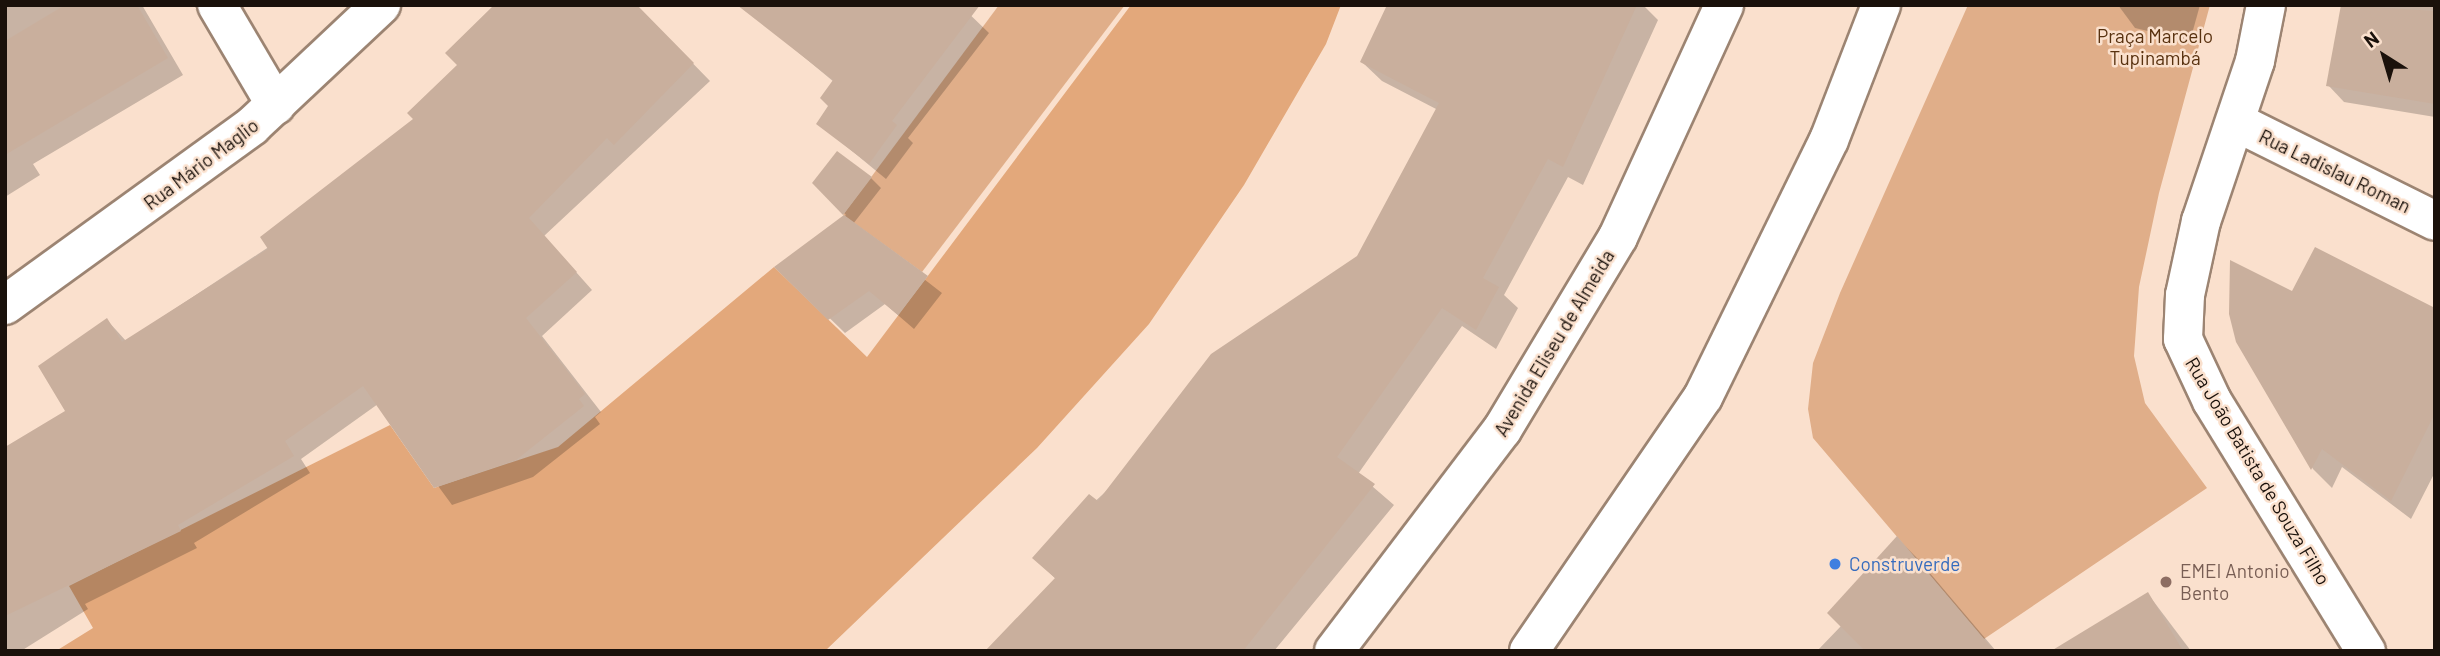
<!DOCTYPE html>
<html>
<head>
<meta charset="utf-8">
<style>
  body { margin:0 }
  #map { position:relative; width:2440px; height:656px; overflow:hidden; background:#fae0cd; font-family:Barlow,sans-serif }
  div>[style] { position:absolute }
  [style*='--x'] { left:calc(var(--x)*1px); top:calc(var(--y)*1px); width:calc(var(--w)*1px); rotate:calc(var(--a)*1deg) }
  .green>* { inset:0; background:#e0ae89 }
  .forest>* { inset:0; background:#e3a87b }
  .shadow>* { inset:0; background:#0003 }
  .building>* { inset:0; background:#c9af9d }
  .roads { filter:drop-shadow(2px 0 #9c8472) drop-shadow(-2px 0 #9c8472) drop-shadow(0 2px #9c8472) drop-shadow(0 -2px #9c8472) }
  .minor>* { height:38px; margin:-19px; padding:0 19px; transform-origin:19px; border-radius:19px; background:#fff }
  .major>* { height:38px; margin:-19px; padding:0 19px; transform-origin:19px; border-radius:19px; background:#fff }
  .dots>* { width:19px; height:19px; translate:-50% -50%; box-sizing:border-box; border:4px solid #fae0cd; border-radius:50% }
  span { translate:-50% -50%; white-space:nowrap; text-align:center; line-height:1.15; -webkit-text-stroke:5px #fae0cd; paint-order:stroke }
  .park-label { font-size:19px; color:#58310f }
  .street-label { font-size:19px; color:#1a110b }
  .shop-label { font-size:19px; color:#366cbe }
  .left { translate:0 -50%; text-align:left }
  .education-label { font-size:19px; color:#785e54 }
  .frame { position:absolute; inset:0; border:7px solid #1a110b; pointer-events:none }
  .north { position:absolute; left:2349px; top:21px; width:70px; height:70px; -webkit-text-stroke:5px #fae0cd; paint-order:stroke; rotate:323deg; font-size:19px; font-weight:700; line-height:28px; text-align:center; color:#1a110b }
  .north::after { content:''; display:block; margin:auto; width:24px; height:32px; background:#1a110b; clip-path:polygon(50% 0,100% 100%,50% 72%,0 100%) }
</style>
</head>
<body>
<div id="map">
  <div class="green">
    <i style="clip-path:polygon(999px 5px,1125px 5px,922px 272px,843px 215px)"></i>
    <i style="clip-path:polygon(1968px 5px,2210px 5px,2159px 193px,2139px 287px,2134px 356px,2145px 403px,2207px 488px,1984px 639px,1813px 438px,1808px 409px,1813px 363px,1840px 293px)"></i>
  </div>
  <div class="forest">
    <i style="clip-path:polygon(1131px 5px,1341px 5px,1326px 44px,1244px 185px,1149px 324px,1037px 448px,825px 651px,56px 651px,93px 628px,69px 586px,390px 425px,434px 488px,558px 447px,774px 267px,867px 357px)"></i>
  </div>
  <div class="shadow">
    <i style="clip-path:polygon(5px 5px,142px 5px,183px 75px,33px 164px,40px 175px,5px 197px)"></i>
    <i style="clip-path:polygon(636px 5px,710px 81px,544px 236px,592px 290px,542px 336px,601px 412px,595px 417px,600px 424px,533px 477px,452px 505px,378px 404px,301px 459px,310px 473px,194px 543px,197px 548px,85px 604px,88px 609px,21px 651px,5px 651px,5px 449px,68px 411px,107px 320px,126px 341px)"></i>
    <i style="clip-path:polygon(960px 5px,989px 33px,908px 138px,913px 143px,886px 179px,818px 123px,830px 106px,834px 82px,770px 29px)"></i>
    <i style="clip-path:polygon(1388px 5px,1643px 5px,1658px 20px,1583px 185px,1568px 177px,1504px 295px,1518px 308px,1496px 349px,1462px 326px,1358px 474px,1394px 505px,1274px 651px,1002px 651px,1056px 579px,1034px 558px,1359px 257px,1438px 110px,1382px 81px,1362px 62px)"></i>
    <i style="clip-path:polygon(2118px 5px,2200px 5px,2190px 41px,2135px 28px)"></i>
    <i style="clip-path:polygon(2345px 5px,2435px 5px,2435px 117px,2344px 102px,2328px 85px)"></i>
    <i style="clip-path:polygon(871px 178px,881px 188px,853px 224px,942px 293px,914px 329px,885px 304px,845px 333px,777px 267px,846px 215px,815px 183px)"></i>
    <i style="clip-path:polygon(2293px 294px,2435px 309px,2435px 472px,2411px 519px,2342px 467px,2332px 488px,2313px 469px,2238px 341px)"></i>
    <i style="clip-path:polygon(1897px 538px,1918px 559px,1996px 651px,1817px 651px,1842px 625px)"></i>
    <i style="clip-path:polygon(2148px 594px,2191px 651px,2099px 651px)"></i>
  </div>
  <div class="building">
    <i style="clip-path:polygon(65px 5px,137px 5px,168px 58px,5px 155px,5px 41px)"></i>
    <i style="clip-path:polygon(494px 5px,637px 5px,694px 63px,614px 145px,607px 138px,529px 218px,577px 272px,526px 318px,585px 394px,579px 399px,584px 406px,516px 460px,434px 488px,363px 386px,285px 441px,294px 456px,178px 525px,181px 531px,5px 616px,5px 447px,65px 411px,38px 366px,107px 318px,122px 342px,268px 249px,260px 237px,413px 119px,407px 113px,457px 65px,445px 53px)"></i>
    <i style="clip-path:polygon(737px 5px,980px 5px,892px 121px,897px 125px,869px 164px,816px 124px,828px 106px,820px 98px,833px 80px)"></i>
    <i style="clip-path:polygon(1387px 5px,1637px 5px,1563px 167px,1548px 159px,1483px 278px,1499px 287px,1476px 330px,1442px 308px,1337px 457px,1375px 484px,1243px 651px,985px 651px,1055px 578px,1032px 558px,1089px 494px,1098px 501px,1211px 354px,1357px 256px,1439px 103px,1360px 62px)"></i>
    <i style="clip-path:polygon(2341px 5px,2435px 11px,2435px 104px,2326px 86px)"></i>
    <i style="clip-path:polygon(837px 151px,872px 177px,843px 215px,812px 183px)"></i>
    <i style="clip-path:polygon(844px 215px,928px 276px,898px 315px,869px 291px,828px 320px,774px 267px)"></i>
    <i style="clip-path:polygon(2315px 247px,2435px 308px,2435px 413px,2391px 501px,2322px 449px,2311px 470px,2236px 342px,2229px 314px,2230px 260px,2292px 291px)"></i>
    <i style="clip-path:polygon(1897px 536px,1994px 651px,1865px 651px,1827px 613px)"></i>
    <i style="clip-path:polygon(2148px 592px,2183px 651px,2051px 651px)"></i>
  </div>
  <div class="roads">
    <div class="minor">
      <i style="--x:217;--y:5;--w:116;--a:59.5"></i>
      <i style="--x:2266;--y:5;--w:57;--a:101.1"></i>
      <i style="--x:2255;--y:61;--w:169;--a:108.6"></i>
      <i style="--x:2201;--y:221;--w:76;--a:102.2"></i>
      <i style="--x:2185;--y:295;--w:44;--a:92.6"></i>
      <i style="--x:2183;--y:339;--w:68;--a:64.9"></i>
      <i style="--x:2212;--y:401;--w:294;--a:58.4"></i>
      <i style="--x:2236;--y:122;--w:222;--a:26.4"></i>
      <i style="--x:5;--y:305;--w:305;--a:-35.9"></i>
      <i style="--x:252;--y:126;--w:177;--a:-43.2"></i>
    </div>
    <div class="major">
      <i style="--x:1334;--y:651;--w:278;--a:-52.8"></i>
      <i style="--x:1502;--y:430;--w:225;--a:-59"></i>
      <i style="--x:1618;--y:237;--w:255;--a:-65.4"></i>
      <i style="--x:1529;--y:651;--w:308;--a:-55.6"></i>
      <i style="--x:1703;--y:397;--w:286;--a:-63.9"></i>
      <i style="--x:1829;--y:140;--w:145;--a:-68.9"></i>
    </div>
  </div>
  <div class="dots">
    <i style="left:1835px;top:564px;background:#3f7fe0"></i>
    <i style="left:2166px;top:582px;background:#8d6e63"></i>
  </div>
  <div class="park-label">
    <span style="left:2155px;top:47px">Praça Marcelo<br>Tupinambá</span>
  </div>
  <div class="street-label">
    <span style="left:201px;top:164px;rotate:-37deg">Rua Mário Maglio</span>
    <span style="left:2335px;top:171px;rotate:26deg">Rua Ladislau Roman</span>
    <span style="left:1554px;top:343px;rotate:-59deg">Avenida Eliseu de Almeida</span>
    <span style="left:2258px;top:471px;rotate:59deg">Rua João Batista de Souza Filho</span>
  </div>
  <div class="shop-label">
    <span class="left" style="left:1849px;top:564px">Construverde</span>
  </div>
  <div class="education-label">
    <span class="left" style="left:2180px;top:582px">EMEI Antonio<br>Bento</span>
  </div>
  <div class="frame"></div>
  <div class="north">N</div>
</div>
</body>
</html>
